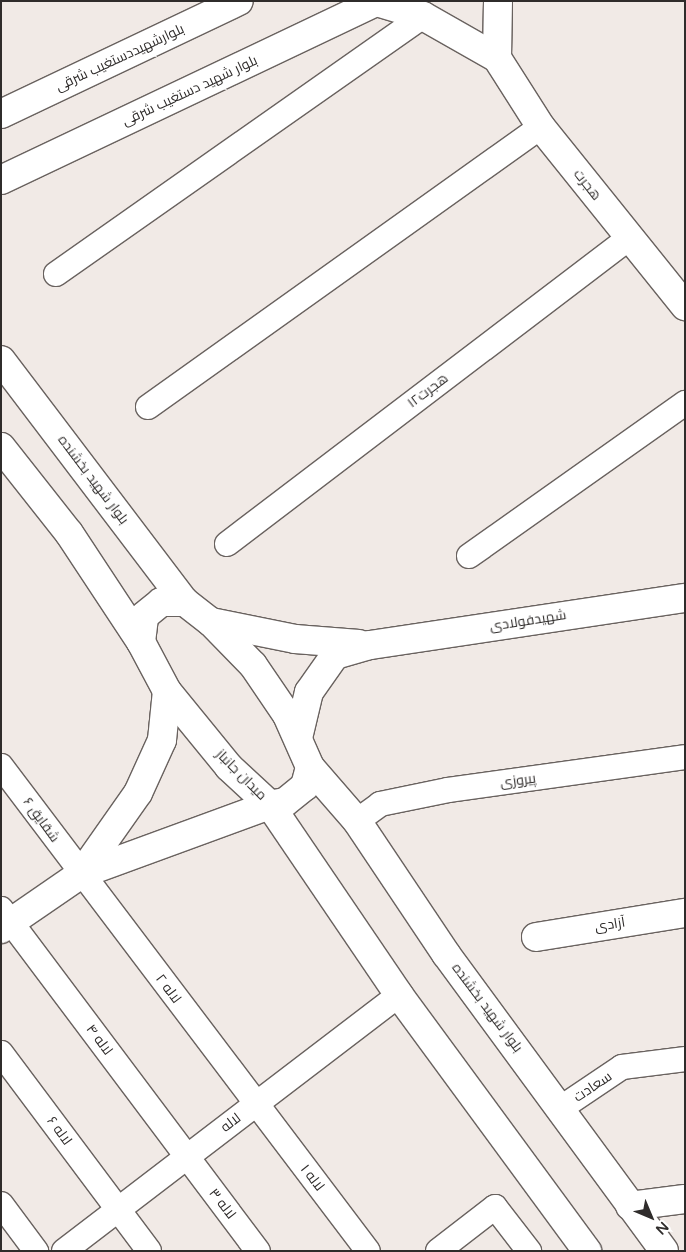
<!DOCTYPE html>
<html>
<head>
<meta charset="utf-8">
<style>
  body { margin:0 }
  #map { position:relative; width:686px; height:1252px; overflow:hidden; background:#f1eae6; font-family:"Varela Round",Cairo,sans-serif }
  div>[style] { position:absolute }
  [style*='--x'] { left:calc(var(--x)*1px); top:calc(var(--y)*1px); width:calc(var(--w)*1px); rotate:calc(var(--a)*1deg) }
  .roads { filter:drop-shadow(1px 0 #69625f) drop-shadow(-1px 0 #69625f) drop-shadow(0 1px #69625f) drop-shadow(0 -1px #69625f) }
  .street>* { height:24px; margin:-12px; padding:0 12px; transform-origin:12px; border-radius:12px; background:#fff }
  .secondary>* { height:28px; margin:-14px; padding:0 14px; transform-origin:14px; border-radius:14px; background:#fff }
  span { translate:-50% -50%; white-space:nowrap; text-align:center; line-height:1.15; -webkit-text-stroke:5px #fff; paint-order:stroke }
  .street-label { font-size:14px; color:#2f2c2b }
  .frame { position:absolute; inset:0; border:2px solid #2f2c2b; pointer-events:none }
  .north { position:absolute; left:626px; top:1192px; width:50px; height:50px; -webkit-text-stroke:4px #fff; paint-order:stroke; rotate:135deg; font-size:14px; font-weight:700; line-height:20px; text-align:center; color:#2f2c2b }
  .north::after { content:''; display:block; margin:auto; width:18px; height:22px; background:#2f2c2b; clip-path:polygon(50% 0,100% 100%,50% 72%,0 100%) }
</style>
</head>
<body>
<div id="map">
  <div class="roads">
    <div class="street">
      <i style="--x:56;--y:274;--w:449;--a:-35.1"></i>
      <i style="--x:148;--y:407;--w:483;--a:-35.5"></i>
      <i style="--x:227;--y:544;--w:505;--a:-37.28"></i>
      <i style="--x:469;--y:556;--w:265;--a:-35.3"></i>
      <i style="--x:1;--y:766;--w:608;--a:52.89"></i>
      <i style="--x:357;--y:821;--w:29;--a:-36"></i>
      <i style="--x:380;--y:804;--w:69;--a:-11.6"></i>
      <i style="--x:448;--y:790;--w:239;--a:-7.9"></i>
      <i style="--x:1;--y:909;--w:428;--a:53.1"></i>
      <i style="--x:1;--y:1053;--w:247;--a:53.2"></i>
      <i style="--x:561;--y:1108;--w:73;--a:-33.9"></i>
      <i style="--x:622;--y:1067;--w:64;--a:-7.2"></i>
      <i style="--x:1;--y:1204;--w:59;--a:53.3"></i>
      <i style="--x:64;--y:1251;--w:422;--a:-37.4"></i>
      <i style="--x:438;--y:1251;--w:72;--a:-37.7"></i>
      <i style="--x:495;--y:1207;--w:56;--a:52.3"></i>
    </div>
    <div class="secondary">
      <i style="--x:377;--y:2;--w:48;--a:16.9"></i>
      <i style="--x:423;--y:16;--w:85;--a:29.6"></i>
      <i style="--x:497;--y:58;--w:82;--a:57.5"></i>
      <i style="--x:541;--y:127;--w:230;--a:51.2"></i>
      <i style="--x:497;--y:58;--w:57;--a:-89"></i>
      <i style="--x:1;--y:114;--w:263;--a:-25.4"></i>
      <i style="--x:1;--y:180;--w:417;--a:-25.4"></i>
      <i style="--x:1;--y:360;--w:304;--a:52.8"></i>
      <i style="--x:1;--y:447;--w:110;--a:51.7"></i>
      <i style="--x:69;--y:533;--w:131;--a:56.6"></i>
      <i style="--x:161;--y:602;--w:24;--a:0"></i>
      <i style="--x:185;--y:602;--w:33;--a:38"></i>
      <i style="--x:211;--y:622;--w:60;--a:45.7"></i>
      <i style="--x:253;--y:665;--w:60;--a:55.8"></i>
      <i style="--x:287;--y:715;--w:57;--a:66.1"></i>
      <i style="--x:310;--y:767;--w:20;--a:105"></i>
      <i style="--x:305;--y:786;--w:26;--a:141"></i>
      <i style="--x:285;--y:802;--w:15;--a:169"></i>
      <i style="--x:270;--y:805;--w:56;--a:-137.2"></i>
      <i style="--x:229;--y:767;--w:98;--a:-129.2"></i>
      <i style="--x:167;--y:691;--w:55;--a:-118"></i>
      <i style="--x:141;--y:642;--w:26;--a:-83"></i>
      <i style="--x:144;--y:616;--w:22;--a:-39"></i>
      <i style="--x:211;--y:622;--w:86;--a:11.4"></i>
      <i style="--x:295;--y:639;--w:64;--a:4.5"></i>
      <i style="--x:298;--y:738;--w:47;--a:-76.6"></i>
      <i style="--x:309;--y:692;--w:45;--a:-54.9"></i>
      <i style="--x:335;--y:655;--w:36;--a:-16"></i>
      <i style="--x:370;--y:645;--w:318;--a:-8.5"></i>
      <i style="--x:310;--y:767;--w:72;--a:49"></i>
      <i style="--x:357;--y:821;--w:160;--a:56.2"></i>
      <i style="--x:446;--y:954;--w:368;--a:53.7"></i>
      <i style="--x:81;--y:874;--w:99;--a:-54.9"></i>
      <i style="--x:138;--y:793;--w:58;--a:-65.6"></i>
      <i style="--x:162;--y:740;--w:49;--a:-84.2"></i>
      <i style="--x:1;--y:929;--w:97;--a:-34.5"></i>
      <i style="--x:81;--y:874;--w:201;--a:-20.1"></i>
      <i style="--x:270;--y:805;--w:230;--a:55.8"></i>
      <i style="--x:399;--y:995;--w:318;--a:53.7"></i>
      <i style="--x:536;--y:937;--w:151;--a:-9.2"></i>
      <i style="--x:630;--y:1206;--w:55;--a:-7.3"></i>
    </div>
  </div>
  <div class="street-label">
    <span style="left:120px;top:58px;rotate:-25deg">بلوارشهیددستغیب شرقی</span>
    <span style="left:190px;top:91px;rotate:-25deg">بلوار شهید دستغیب شرقی</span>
    <span style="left:587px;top:185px;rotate:52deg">هجرت</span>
    <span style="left:428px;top:391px;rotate:-37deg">هجرت۱۲</span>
    <span style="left:93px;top:480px;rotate:53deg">بلوار شهید بخشنده</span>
    <span style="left:528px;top:621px;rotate:-9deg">شهیدفولادی</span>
    <span style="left:241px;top:775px;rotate:45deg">میدان جانباز</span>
    <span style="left:518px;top:781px;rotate:-8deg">پیروزی</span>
    <span style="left:41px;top:820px;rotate:54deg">شقایق ۶</span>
    <span style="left:610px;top:925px;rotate:-9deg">آزادی</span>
    <span style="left:168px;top:989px;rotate:53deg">لاله ۲</span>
    <span style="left:487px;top:1008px;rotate:53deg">بلوار شهید بخشنده</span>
    <span style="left:99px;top:1040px;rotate:53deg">لاله ۴</span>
    <span style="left:593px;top:1087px;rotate:-34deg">سعادت</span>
    <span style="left:231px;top:1123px;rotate:-37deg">لاله</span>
    <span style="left:59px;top:1131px;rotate:54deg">لاله ۶</span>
    <span style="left:312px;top:1178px;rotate:52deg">لاله ۱</span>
    <span style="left:222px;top:1204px;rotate:52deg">لاله ۳</span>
  </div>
  <div class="frame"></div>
  <div class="north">N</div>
</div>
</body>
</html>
